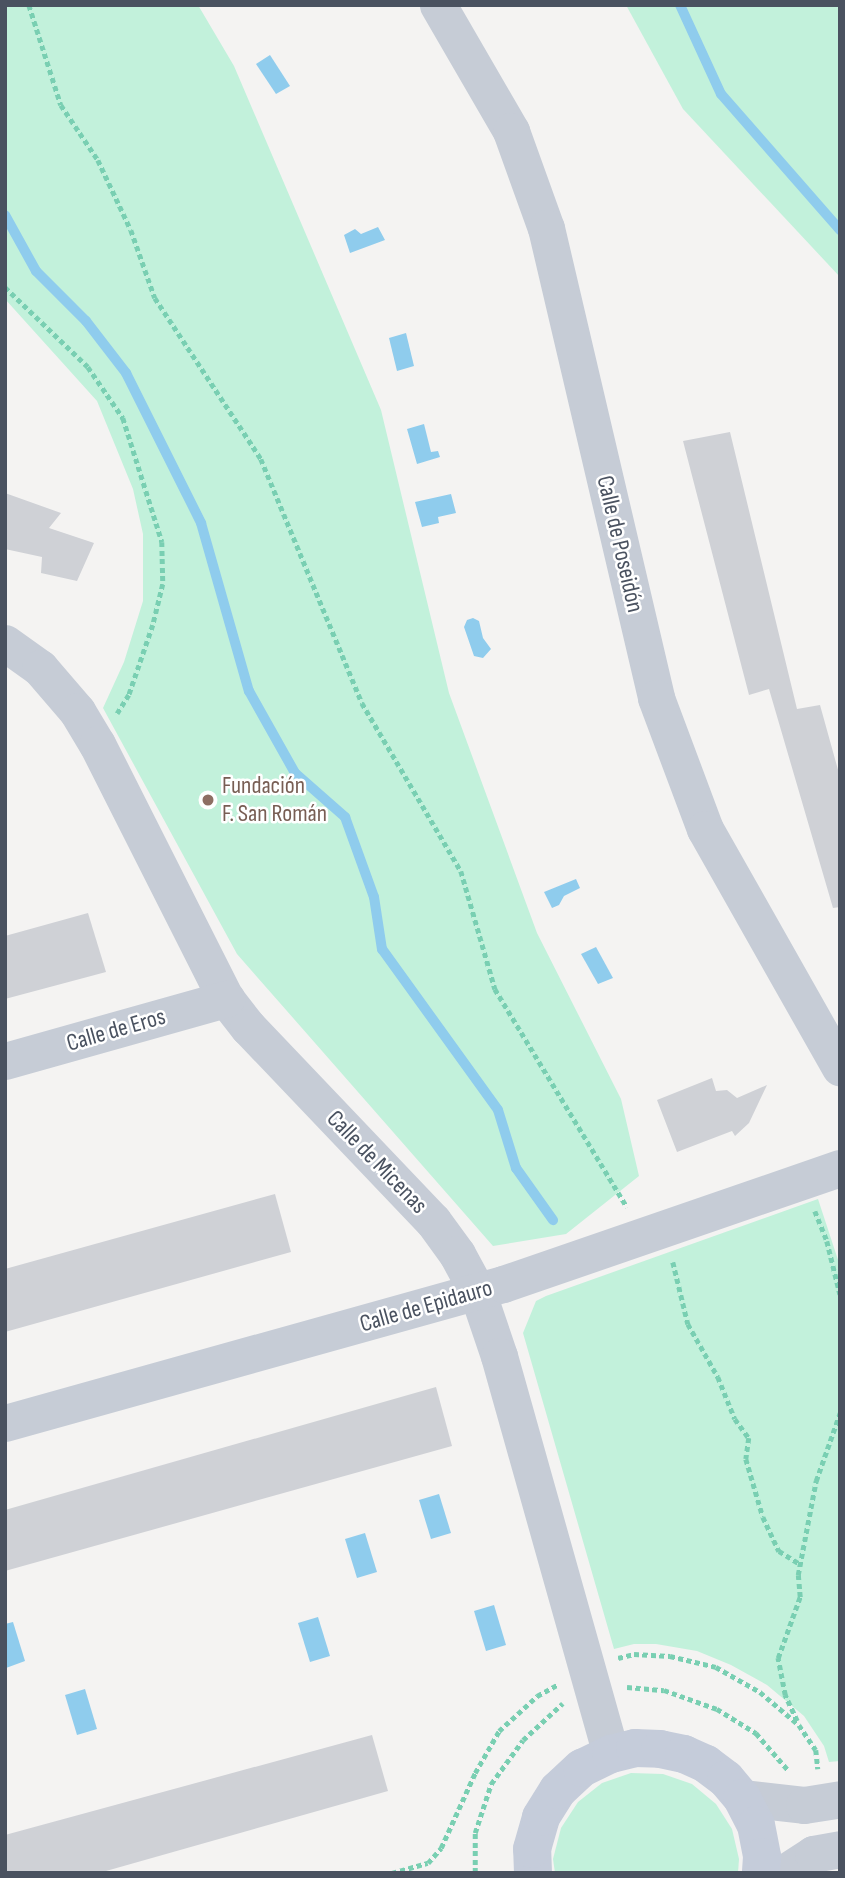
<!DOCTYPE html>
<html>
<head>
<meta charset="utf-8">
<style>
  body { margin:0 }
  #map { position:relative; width:845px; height:1878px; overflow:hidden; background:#f4f3f2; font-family:"Sofia Sans Condensed",sans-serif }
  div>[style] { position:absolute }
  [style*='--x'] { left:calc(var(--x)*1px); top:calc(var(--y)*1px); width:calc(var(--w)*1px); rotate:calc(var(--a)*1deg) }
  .green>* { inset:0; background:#c2f1db }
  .water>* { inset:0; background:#8fcced }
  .stream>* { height:10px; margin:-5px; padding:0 5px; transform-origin:5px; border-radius:5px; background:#8fcced }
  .building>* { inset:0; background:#cfd1d6 }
  .path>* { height:4.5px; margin-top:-2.25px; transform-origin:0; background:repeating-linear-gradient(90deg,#79cfb2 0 5px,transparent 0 8.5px) }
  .street>* { height:37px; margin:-18.5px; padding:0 18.5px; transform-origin:18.5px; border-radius:18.5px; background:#c6ccd6 }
  .secondary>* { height:38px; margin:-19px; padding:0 19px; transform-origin:19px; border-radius:19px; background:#c5ccda }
  .dots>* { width:19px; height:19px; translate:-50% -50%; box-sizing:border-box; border:4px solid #fff; border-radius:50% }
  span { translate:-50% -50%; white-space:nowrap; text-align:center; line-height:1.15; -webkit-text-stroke:5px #fff; paint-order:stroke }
  .street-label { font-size:24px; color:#4a5260 }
  .education-label { font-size:24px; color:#785e54 }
  .left { translate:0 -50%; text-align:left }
  .frame { position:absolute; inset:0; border:7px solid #4a5260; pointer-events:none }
</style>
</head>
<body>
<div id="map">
  <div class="green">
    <i style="clip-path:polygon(5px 5px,198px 5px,234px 66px,381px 410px,449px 693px,537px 933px,621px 1099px,639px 1176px,566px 1234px,493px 1246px,237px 954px,103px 708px,124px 662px,143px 601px,143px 534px,133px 489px,97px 401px,5px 299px)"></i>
    <i style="clip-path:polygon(626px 5px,840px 5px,840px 277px,683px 109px)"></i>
    <i style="clip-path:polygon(818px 1199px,840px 1266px,840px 1761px,829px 1762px,824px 1746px,804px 1716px,767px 1685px,731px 1665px,697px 1651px,656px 1644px,634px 1644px,614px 1649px,523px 1333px,536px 1301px,546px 1296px)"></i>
    <i style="clip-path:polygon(631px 1773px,663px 1774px,692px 1784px,716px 1804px,732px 1829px,739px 1859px,738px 1873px,555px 1873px,553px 1859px,561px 1828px,578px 1802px,602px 1783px)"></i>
  </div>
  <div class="water">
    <i style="clip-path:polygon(270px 55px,290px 86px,276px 94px,256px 64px)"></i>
    <i style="clip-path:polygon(378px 227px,385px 240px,350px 253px,344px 235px,355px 229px,361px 234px)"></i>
    <i style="clip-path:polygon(406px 333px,414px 366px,397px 371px,389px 338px)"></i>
    <i style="clip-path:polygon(424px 424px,431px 452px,438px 451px,440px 457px,417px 464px,407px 429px)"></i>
    <i style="clip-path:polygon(451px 494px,456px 513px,438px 517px,439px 523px,422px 527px,415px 502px)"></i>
    <i style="clip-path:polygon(473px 618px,479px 621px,483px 638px,491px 649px,483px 658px,474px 656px,464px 627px,467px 620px)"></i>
    <i style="clip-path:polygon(576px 879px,580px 888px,564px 896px,559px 905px,552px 908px,544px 892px)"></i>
    <i style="clip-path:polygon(596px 947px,613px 978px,598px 984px,581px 954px)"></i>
    <i style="clip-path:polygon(439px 1494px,451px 1533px,431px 1539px,419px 1500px)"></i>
    <i style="clip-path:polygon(365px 1533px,377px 1572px,357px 1578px,345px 1539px)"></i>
    <i style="clip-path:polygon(494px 1605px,506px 1645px,486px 1651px,474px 1611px)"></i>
    <i style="clip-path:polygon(318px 1617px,330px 1656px,310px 1662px,298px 1623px)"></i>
    <i style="clip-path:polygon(13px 1622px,25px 1661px,6px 1668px,5px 1624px)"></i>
    <i style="clip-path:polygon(85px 1689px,97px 1729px,77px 1735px,65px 1695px)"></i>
  </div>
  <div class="stream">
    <i style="--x:680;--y:5;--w:98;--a:65.3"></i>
    <i style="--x:721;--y:94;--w:181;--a:48.8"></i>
    <i style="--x:5;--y:215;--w:64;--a:61"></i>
    <i style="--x:36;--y:271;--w:71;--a:45"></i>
    <i style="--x:86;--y:321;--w:66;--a:52.4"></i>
    <i style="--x:126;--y:373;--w:168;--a:63.4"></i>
    <i style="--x:201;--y:523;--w:175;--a:74.1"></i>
    <i style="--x:249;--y:691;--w:94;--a:60.7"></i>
    <i style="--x:295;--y:773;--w:67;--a:41.3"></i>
    <i style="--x:345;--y:817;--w:85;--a:70.1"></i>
    <i style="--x:374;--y:897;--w:53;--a:81.3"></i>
    <i style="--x:382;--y:949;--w:198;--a:54.2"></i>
    <i style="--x:498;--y:1110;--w:61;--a:72.8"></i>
    <i style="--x:516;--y:1168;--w:64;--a:54.6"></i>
  </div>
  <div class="building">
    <i style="clip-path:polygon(730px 432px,797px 709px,820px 705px,840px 777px,840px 907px,833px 908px,769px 689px,749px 695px,683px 441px)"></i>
    <i style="clip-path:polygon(5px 493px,61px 513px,49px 528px,94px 543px,77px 581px,41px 573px,42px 557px,5px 549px)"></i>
    <i style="clip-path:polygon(88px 913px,106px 972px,5px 999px,5px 936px)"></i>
    <i style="clip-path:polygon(712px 1078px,716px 1091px,727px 1090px,737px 1098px,767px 1085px,749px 1123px,735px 1136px,732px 1131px,677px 1152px,657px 1100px)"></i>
    <i style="clip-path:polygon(275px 1194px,291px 1252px,5px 1332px,5px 1269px)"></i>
    <i style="clip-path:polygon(436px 1387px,452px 1446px,5px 1571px,5px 1510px)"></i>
    <i style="clip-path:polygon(372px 1735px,388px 1791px,99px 1873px,5px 1873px,5px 1835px)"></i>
  </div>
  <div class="path">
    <i style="--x:29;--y:5;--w:105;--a:72.3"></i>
    <i style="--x:61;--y:105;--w:66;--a:56.1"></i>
    <i style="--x:98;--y:160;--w:77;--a:64.8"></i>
    <i style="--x:131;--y:230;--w:72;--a:70.6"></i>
    <i style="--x:155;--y:298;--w:193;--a:56.6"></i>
    <i style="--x:261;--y:459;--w:264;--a:67.5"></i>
    <i style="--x:362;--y:703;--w:195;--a:59.5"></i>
    <i style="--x:461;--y:871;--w:123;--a:73.9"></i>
    <i style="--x:495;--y:989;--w:255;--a:58.8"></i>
    <i style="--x:5;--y:287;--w:115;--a:43.9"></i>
    <i style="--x:88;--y:367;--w:62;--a:55.5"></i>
    <i style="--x:123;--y:418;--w:130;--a:72.5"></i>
    <i style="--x:162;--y:542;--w:42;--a:88.6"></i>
    <i style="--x:163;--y:584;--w:42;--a:103.7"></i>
    <i style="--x:153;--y:625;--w:74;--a:108.9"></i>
    <i style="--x:129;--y:695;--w:22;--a:122"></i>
    <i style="--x:815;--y:1211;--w:32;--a:68"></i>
    <i style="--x:827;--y:1241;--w:55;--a:76.2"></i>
    <i style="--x:673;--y:1262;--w:64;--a:76.4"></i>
    <i style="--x:688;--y:1324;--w:61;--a:60.5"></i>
    <i style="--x:718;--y:1377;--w:45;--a:68"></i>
    <i style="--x:735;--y:1419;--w:24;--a:54"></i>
    <i style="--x:749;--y:1438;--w:21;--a:98"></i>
    <i style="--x:746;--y:1459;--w:60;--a:73.7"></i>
    <i style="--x:763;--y:1517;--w:38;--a:65"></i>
    <i style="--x:779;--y:1551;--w:25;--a:32"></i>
    <i style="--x:618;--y:1658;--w:16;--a:-14"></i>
    <i style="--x:634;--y:1654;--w:36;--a:3"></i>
    <i style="--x:670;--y:1656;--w:47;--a:13.4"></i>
    <i style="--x:716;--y:1667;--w:51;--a:29.6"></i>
    <i style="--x:760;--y:1692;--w:51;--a:40.2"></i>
    <i style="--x:799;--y:1725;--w:30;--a:56"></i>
    <i style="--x:816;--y:1750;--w:19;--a:84"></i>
    <i style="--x:627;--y:1687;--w:37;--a:5"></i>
    <i style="--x:664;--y:1690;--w:56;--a:19.7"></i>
    <i style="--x:717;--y:1709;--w:46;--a:31.6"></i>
    <i style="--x:756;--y:1733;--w:49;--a:49.1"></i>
    <i style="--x:797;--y:1721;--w:29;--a:-115"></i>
    <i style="--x:785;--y:1695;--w:38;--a:-101"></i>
    <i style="--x:778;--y:1658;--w:65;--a:-70.2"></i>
    <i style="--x:800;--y:1597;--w:22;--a:-95"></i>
    <i style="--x:798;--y:1575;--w:96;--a:-79.2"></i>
    <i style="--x:816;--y:1481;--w:72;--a:-70.6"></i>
    <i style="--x:392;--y:1873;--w:37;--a:-16"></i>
    <i style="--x:428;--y:1863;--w:20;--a:-49"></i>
    <i style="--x:441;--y:1848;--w:82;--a:-65.6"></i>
    <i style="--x:475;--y:1773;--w:48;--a:-60.3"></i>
    <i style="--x:499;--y:1731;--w:52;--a:-42.6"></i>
    <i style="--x:537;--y:1696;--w:25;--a:-29"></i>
    <i style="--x:475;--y:1873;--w:40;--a:-90"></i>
    <i style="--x:475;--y:1833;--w:52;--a:-71.9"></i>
    <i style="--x:491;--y:1784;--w:54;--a:-54"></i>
    <i style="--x:523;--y:1740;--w:54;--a:-42.8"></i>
  </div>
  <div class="street">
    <i style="--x:438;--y:5;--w:146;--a:59.9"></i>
    <i style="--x:511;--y:131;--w:103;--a:70.2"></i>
    <i style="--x:546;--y:228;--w:483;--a:76.8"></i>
    <i style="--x:656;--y:698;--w:140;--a:69.5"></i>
    <i style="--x:705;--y:829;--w:274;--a:60.5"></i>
    <i style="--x:5;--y:643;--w:43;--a:35.5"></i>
    <i style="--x:40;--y:668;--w:57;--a:49.3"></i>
    <i style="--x:77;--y:711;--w:39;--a:59"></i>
    <i style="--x:97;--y:744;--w:286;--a:63.2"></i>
    <i style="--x:226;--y:999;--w:36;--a:52"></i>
    <i style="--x:248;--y:1027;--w:268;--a:46.4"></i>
    <i style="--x:433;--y:1221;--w:41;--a:54"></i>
    <i style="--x:457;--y:1254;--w:42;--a:61.6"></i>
    <i style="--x:477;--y:1291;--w:69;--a:71.3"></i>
    <i style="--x:499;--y:1356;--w:413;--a:74.3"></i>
    <i style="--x:5;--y:1061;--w:230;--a:-15.7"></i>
    <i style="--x:5;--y:1423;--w:517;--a:-15.6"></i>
    <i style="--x:503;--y:1284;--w:356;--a:-19"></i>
    <i style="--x:742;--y:1798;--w:62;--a:6.4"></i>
    <i style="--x:804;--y:1805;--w:36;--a:-9"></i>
    <i style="--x:784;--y:1873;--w:35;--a:-33"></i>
    <i style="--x:813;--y:1854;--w:27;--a:-10"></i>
  </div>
  <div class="secondary">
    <i style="--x:533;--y:1873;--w:24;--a:-92"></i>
    <i style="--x:532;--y:1849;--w:33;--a:-74"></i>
    <i style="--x:541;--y:1817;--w:32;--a:-58"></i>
    <i style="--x:558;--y:1790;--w:33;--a:-43"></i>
    <i style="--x:582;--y:1768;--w:32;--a:-26"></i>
    <i style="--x:611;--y:1754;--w:25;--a:-14"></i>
    <i style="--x:635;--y:1748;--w:25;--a:2"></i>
    <i style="--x:660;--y:1749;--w:25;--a:12"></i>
    <i style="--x:684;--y:1754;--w:24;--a:24"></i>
    <i style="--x:706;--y:1764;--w:25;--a:37"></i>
    <i style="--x:726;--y:1779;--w:25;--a:50"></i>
    <i style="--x:742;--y:1798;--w:30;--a:63"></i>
    <i style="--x:756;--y:1825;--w:33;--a:79"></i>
    <i style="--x:762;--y:1857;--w:16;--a:94"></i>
  </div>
  <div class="dots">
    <i style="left:208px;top:800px;background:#8d6e63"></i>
  </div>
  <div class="street-label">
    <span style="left:620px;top:544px;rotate:77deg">Calle de Poseidón</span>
    <span style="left:116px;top:1030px;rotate:-16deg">Calle de Eros</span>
    <span style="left:377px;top:1162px;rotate:46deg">Calle de Micenas</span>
    <span style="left:426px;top:1306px;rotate:-16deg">Calle de Epidauro</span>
  </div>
  <div class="education-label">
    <span class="left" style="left:222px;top:800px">Fundación<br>F. San Román</span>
  </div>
  <div class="frame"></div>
</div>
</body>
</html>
